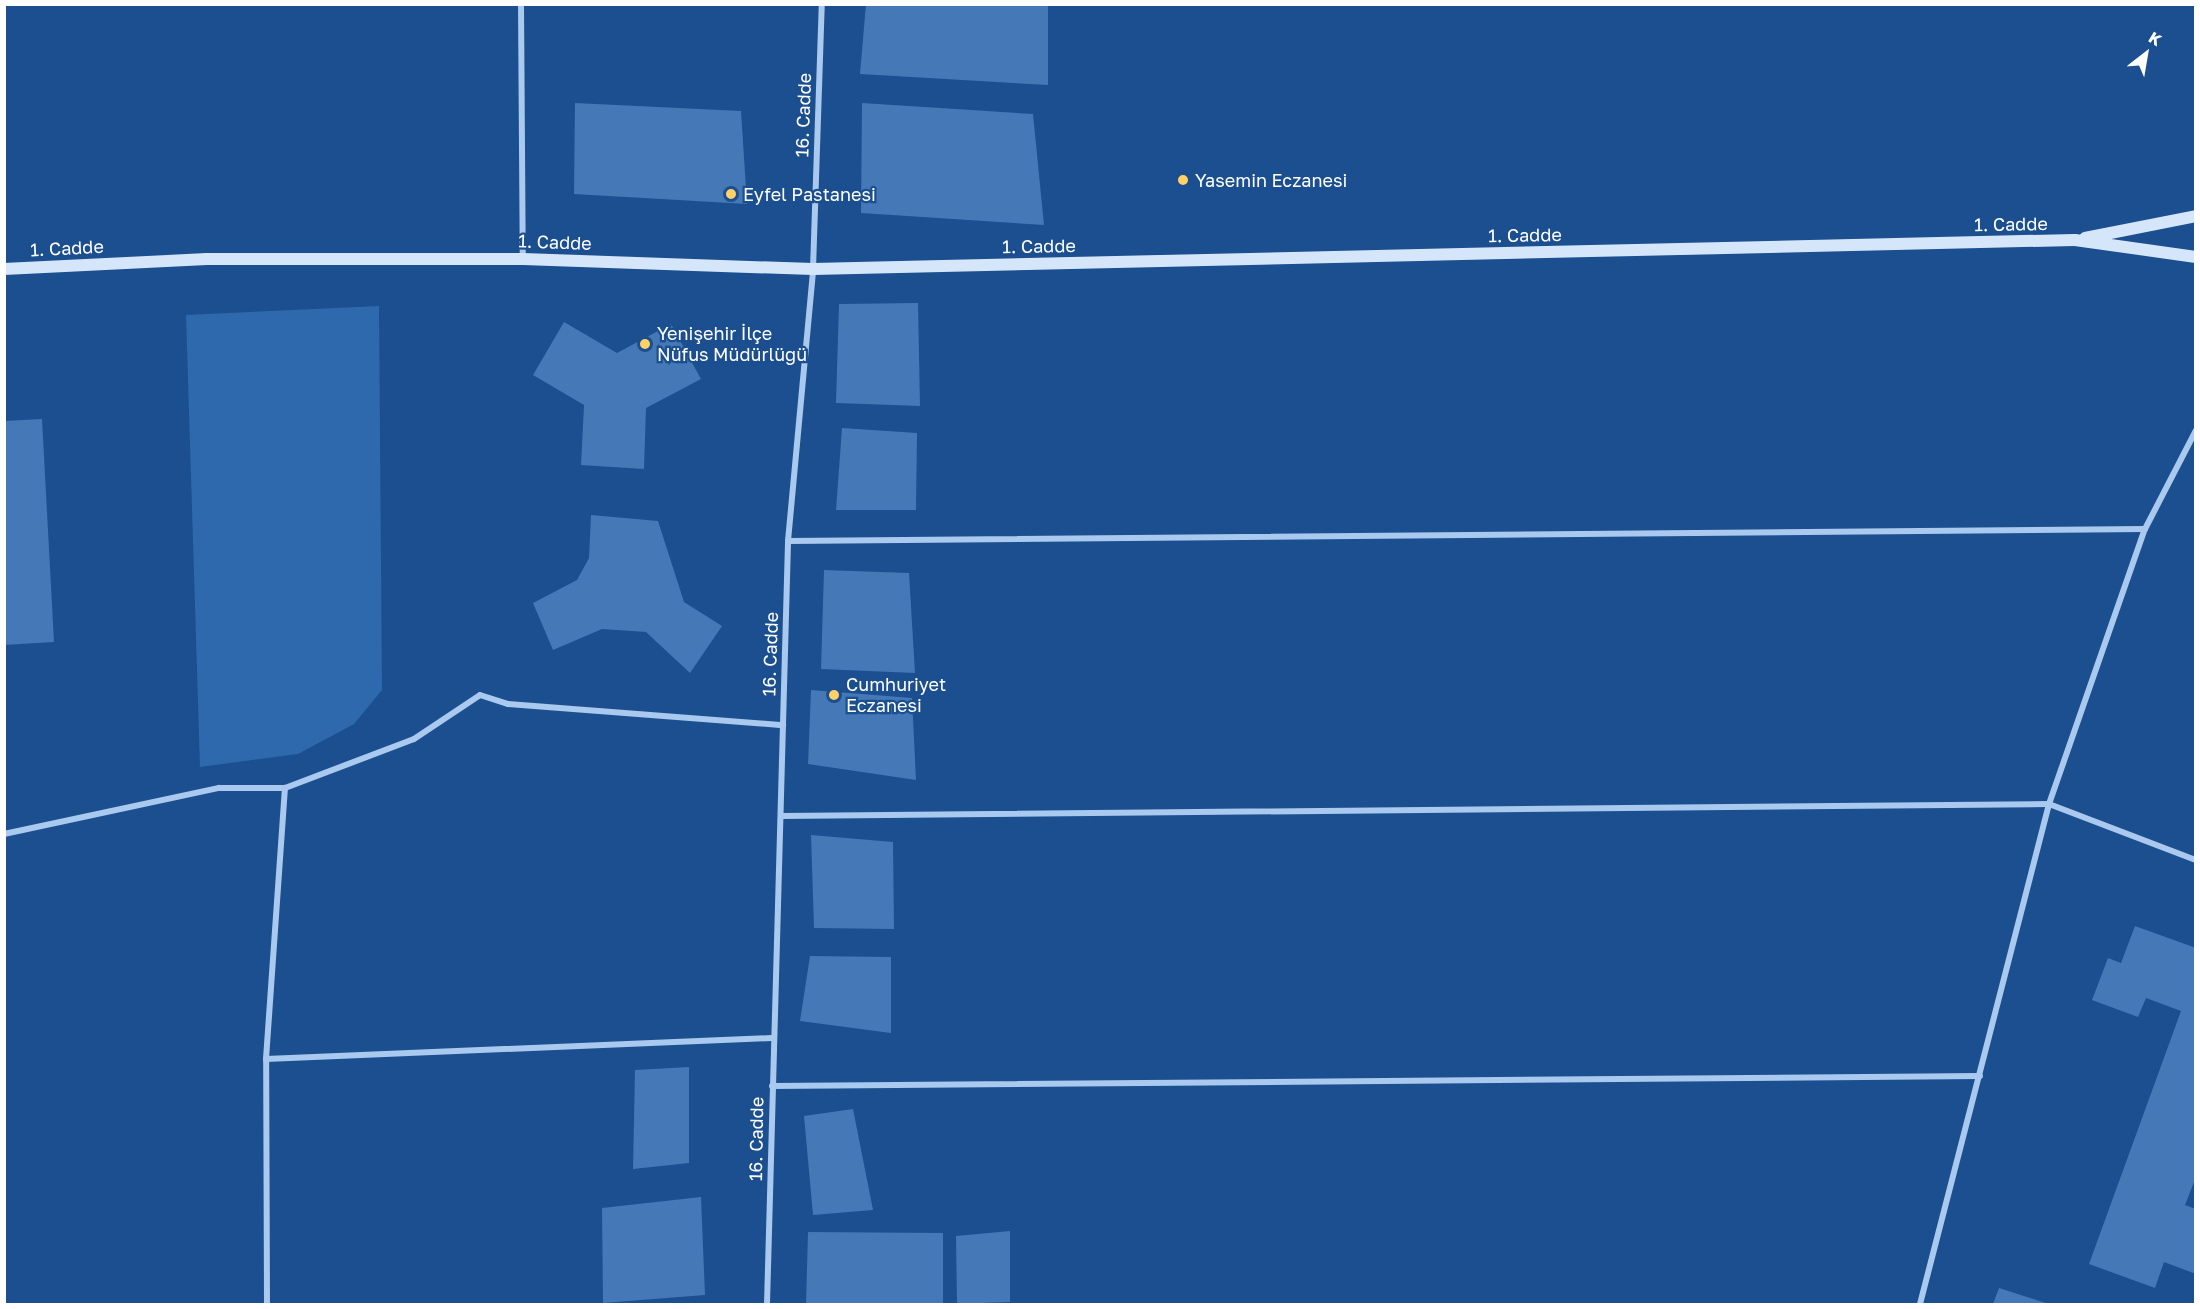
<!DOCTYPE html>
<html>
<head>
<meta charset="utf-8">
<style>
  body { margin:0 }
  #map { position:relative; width:2200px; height:1309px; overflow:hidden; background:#1b4f8f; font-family:"Golos Text",sans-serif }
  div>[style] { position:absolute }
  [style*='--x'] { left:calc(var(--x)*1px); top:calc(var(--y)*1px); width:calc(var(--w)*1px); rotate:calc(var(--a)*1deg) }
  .green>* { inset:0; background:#2e69ad }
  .building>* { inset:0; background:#4478b7 }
  .street>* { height:6px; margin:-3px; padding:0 3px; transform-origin:3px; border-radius:3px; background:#a9c9ee }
  .secondary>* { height:12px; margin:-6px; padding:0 6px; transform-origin:6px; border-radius:6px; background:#d6e6fa }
  .dots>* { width:16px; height:16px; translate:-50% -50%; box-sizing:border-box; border:3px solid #1b4f8f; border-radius:50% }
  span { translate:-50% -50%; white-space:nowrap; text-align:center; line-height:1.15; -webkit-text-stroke:4.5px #1b4f8f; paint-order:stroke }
  .street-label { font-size:18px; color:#fff }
  .poi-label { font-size:18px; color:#fff }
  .left { translate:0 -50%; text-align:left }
  .frame { position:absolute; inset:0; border:6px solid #fff; pointer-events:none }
  .north { position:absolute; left:2116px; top:24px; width:60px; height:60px; -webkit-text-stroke:4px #1b4f8f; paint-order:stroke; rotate:31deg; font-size:16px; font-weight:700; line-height:24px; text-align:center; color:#fff }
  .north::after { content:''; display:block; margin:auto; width:21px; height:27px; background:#fff; clip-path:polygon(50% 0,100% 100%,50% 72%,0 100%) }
</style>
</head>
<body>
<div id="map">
  <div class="green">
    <i style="clip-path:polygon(379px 306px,382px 690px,354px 724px,298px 754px,200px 767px,186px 315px)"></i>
  </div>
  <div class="building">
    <i style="clip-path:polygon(866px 4px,1048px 4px,1048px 85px,860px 74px)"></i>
    <i style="clip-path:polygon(575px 103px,741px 111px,747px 204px,574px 194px)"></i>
    <i style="clip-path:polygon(862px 103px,1033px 114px,1044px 225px,861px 213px)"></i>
    <i style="clip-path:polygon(918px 303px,920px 406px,836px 403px,839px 304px)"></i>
    <i style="clip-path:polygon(564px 322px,617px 353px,671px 324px,701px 379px,646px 408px,644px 469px,581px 465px,584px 405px,533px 375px)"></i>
    <i style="clip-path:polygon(42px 419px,54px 642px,4px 645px,4px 421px)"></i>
    <i style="clip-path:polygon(842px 428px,917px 433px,916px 510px,836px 510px)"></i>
    <i style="clip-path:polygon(591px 515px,658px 521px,684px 602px,722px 626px,690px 673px,646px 632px,602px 629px,553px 650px,533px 603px,577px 580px,589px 558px)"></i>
    <i style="clip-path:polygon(824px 570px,909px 573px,915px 673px,821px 669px)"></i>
    <i style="clip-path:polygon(811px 690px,912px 698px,916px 780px,808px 764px)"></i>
    <i style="clip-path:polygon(811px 835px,893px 842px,894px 929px,814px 928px)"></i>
    <i style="clip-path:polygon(2135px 926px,2196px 948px,2196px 1177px,2185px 1205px,2196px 1209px,2196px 1274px,2164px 1262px,2155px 1288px,2089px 1264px,2181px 1011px,2146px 998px,2138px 1017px,2092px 1000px,2108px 958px,2121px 963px)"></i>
    <i style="clip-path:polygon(810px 956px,891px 957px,891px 1033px,800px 1021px)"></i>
    <i style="clip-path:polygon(689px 1067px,689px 1163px,633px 1169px,635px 1070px)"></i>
    <i style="clip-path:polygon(853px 1109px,873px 1210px,813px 1215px,804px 1116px)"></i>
    <i style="clip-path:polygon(701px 1197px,705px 1295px,603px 1303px,602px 1208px)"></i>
    <i style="clip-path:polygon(1010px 1231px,1010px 1302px,957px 1304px,956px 1236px)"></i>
    <i style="clip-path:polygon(808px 1232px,943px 1233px,943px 1304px,806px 1304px)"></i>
    <i style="clip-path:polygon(1999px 1288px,2049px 1304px,1993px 1304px)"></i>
  </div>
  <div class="street">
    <i style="--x:521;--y:4;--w:255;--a:89.6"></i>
    <i style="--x:788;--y:541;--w:1357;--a:-0.51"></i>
    <i style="--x:781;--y:816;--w:1268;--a:-0.54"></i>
    <i style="--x:2049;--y:804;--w:157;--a:20.9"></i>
    <i style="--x:4;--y:834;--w:220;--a:-12.1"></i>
    <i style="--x:219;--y:788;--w:66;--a:0"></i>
    <i style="--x:285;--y:788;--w:138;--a:-20.8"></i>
    <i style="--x:414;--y:739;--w:79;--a:-33.7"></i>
    <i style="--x:480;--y:695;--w:29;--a:18"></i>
    <i style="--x:508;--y:704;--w:276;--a:4.4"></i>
    <i style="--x:266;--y:1059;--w:506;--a:-2.38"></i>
    <i style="--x:772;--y:1086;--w:1208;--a:-0.47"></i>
    <i style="--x:267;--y:1304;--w:245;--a:-90.2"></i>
    <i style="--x:266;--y:1059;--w:272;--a:-86"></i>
    <i style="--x:767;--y:1304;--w:763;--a:-88.42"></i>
    <i style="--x:788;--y:541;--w:273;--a:-84.7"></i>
    <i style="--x:813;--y:269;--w:265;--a:-88.1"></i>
    <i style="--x:1920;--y:1304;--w:516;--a:-75.53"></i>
    <i style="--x:2049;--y:804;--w:291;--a:-70.8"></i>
    <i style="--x:2145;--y:529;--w:111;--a:-62.7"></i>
  </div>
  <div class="secondary">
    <i style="--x:2085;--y:238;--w:113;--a:-11.2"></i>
    <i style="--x:4;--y:269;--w:203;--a:-2.8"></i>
    <i style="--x:207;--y:259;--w:316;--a:0"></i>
    <i style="--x:523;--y:259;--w:290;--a:2"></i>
    <i style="--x:813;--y:269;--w:1262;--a:-1.32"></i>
    <i style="--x:2075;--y:240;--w:122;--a:8"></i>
  </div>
  <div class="dots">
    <i style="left:1183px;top:180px;background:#ffd166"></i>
    <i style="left:731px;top:194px;background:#ffd166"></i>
    <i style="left:645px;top:344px;background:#ffd166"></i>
    <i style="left:834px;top:695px;background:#ffd166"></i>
  </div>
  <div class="street-label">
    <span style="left:803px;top:115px;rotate:-88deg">16. Cadde</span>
    <span style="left:2011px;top:224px;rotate:-1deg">1. Cadde</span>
    <span style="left:1525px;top:235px;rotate:-1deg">1. Cadde</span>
    <span style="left:555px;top:242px;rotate:2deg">1. Cadde</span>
    <span style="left:1039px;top:246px;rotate:-1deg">1. Cadde</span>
    <span style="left:67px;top:248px;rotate:-3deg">1. Cadde</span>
    <span style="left:770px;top:654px;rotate:-88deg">16. Cadde</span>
    <span style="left:756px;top:1139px;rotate:-89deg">16. Cadde</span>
  </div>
  <div class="poi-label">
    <span class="left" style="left:1195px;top:180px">Yasemin Eczanesi</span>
    <span class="left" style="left:743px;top:194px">Eyfel Pastanesi</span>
    <span class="left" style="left:657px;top:344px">Yenişehir İlçe<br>Nüfus Müdürlüğü</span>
    <span class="left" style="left:846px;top:695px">Cumhuriyet<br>Eczanesi</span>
  </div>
  <div class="frame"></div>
  <div class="north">K</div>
</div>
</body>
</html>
